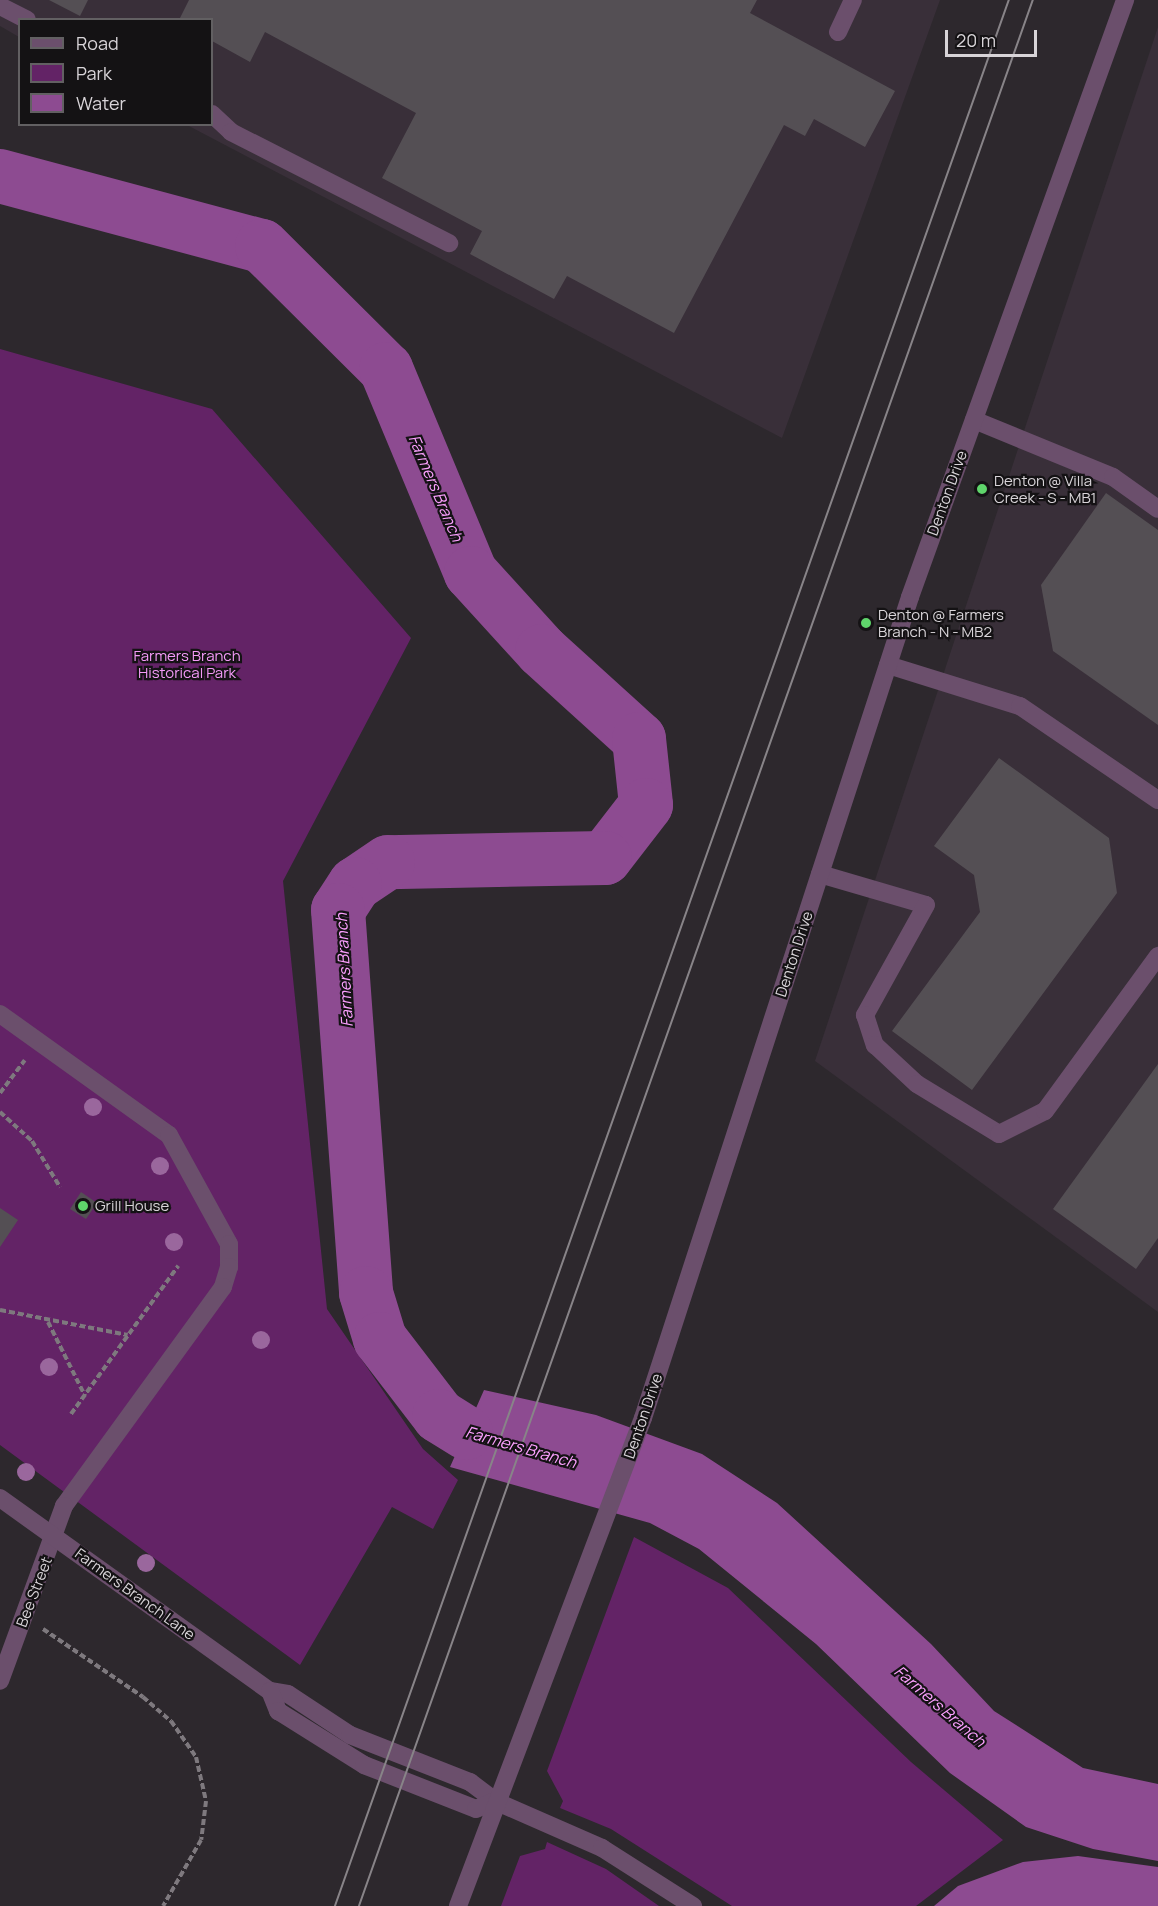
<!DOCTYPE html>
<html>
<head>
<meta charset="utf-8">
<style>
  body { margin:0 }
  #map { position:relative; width:1158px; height:1906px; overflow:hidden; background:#2d282d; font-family:Manrope,sans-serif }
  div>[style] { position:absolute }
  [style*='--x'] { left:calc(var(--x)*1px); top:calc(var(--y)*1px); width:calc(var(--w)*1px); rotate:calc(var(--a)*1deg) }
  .built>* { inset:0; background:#392f39 }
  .green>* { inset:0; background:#632366 }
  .water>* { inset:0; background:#8d4b91 }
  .river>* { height:54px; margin:-27px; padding:0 27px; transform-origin:27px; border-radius:27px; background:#8d4b91 }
  .building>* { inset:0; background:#544f54 }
  .path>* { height:4px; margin-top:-2px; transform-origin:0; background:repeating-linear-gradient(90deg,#7e797e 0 6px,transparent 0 9px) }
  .minor>* { height:18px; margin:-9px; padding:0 9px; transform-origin:9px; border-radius:9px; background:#6b4f6c }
  .tram>* { height:1.5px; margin:-0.75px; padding:0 0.75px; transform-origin:0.75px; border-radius:0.75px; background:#888488 }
  .trees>* { width:18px; height:18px; margin:-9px; border-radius:50%; background:#9a679d }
  .dots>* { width:16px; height:16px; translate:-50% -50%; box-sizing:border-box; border:3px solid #141214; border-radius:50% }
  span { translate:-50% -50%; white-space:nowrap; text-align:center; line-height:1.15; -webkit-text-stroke:4.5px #141214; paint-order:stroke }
  .poi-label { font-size:15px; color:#d8d4d8 }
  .left { translate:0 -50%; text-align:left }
  .street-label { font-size:15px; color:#d8d4d8 }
  .park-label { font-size:15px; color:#f49af8 }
  .water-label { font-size:16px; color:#fba0fe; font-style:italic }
  .legend { position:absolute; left:18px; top:18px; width:195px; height:108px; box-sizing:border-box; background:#141214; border:2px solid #626062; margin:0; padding:8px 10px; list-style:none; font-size:18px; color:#d8d4d8 }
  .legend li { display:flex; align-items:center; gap:12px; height:30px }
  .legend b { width:30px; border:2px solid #626062 }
  .scale { position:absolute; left:945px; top:30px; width:92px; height:27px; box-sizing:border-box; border:3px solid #d8d4d8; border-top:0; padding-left:8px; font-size:18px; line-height:21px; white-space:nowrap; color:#d8d4d8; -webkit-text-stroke:4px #141214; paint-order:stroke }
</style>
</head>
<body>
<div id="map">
  <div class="built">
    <i style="clip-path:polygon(0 0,940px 0,782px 438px,187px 125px,212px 124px,212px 20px,20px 20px,19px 37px,0 26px)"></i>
    <i style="clip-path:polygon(1158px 27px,1158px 1312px,815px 1061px)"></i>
  </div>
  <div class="green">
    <i style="clip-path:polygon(0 349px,212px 409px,411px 638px,283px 881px,327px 1309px,423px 1449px,458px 1480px,433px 1529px,392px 1507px,300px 1665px,0 1445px)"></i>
    <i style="clip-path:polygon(634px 1537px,728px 1588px,911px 1762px,1003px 1840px,916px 1906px,732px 1906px,611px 1829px,560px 1808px,563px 1801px,547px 1771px)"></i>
    <i style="clip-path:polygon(547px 1842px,606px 1869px,659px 1906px,501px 1906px,520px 1856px,545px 1849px)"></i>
  </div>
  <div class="water">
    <i style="clip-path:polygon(484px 1390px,596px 1415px,702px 1454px,777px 1503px,931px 1644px,994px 1711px,1083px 1768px,1158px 1784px,1158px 1861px,1093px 1849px,1026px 1827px,950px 1773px,816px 1644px,699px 1549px,650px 1523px,450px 1467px)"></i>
    <i style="clip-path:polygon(1078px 1856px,1158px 1867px,1158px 1906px,934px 1906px,958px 1886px,1023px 1862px)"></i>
  </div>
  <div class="river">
    <i style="--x:0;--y:176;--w:271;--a:15"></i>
    <i style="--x:262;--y:246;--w:175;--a:44.8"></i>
    <i style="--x:386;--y:369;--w:221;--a:67.4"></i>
    <i style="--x:471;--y:573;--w:105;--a:47.7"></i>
    <i style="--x:542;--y:651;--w:131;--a:42.2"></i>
    <i style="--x:639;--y:739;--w:66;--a:83.9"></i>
    <i style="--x:646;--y:805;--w:67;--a:127.7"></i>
    <i style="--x:605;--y:858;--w:217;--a:178.9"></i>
    <i style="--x:388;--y:862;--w:40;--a:146"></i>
    <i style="--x:355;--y:884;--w:31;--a:123"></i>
    <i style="--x:338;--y:910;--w:384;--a:85.8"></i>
    <i style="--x:366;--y:1293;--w:48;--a:73.1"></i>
    <i style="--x:380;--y:1339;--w:97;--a:52.5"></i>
    <i style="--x:439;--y:1416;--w:32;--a:32"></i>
  </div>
  <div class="building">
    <i style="clip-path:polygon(49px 0,88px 0,80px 16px)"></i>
    <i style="clip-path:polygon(189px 0,757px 0,750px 13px,895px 91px,865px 147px,814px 119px,805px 136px,784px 125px,674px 333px,567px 276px,554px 299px,470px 254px,482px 231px,382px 178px,416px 113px,265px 32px,250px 62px,212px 41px,212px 20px,179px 20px)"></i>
    <i style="clip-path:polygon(1106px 493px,1158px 530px,1158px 725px,1053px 651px,1041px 585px)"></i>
    <i style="clip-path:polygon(999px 758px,1109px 838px,1117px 893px,972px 1090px,892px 1031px,980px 912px,974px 875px,934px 846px)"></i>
    <i style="clip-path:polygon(1158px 1064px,1158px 1238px,1136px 1269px,1053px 1209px)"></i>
    <i style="clip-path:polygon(81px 1192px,97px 1203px,86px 1219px,70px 1209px)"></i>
    <i style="clip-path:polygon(0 1208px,18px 1220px,0 1247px)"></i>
  </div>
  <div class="path">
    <i style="--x:0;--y:1093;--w:41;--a:-52.9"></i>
    <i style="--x:0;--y:1112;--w:43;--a:42.2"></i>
    <i style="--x:32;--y:1141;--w:54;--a:58.7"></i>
    <i style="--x:0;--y:1310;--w:130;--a:11.1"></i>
    <i style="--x:48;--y:1322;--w:83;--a:63.4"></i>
    <i style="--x:71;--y:1414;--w:183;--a:-54.1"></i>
    <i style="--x:43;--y:1629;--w:121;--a:34.2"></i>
    <i style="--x:143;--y:1697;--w:37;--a:41"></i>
    <i style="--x:171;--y:1721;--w:44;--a:55.2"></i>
    <i style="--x:196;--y:1757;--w:45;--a:77.2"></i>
    <i style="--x:206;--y:1801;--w:39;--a:97"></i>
    <i style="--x:201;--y:1840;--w:76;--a:119.9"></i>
  </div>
  <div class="minor">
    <i style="--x:0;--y:6;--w:30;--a:27"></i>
    <i style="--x:838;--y:32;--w:35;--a:-65"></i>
    <i style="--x:212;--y:114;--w:26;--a:43"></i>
    <i style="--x:231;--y:132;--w:245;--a:27"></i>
    <i style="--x:974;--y:420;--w:150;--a:22.3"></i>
    <i style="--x:1113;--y:477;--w:55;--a:35.4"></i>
    <i style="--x:888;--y:665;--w:138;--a:17.3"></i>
    <i style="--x:1020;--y:706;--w:167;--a:34.3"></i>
    <i style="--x:820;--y:874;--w:110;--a:16.3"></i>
    <i style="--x:926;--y:905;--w:126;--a:119"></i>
    <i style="--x:865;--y:1015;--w:32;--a:72"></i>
    <i style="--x:875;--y:1045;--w:57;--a:42.9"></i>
    <i style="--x:917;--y:1084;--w:96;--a:31.4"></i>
    <i style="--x:999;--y:1134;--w:51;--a:-26.6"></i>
    <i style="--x:1045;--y:1111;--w:192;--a:-53.9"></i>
    <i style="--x:0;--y:1014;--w:208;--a:35.6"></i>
    <i style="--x:169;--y:1135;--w:124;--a:61.2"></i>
    <i style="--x:229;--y:1244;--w:23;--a:90"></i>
    <i style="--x:229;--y:1267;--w:21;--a:107"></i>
    <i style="--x:223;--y:1287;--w:271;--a:126"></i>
    <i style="--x:64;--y:1506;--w:186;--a:110.1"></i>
    <i style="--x:0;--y:1498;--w:332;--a:35.6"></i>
    <i style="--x:270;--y:1691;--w:18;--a:9"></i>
    <i style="--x:288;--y:1694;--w:74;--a:33.5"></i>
    <i style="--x:350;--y:1735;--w:129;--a:21.4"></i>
    <i style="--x:470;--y:1782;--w:31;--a:37"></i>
    <i style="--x:495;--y:1801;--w:117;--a:23.7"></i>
    <i style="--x:602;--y:1848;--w:108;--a:32.5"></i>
    <i style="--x:270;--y:1691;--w:22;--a:68"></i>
    <i style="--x:278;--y:1711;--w:102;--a:32.1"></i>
    <i style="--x:364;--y:1765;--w:120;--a:21.4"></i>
    <i style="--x:476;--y:1809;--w:21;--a:-23"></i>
    <i style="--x:458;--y:1906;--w:522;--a:-69.24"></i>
    <i style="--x:643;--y:1418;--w:863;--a:-71.98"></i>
    <i style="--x:910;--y:597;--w:635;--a:-70.19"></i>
  </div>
  <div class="tram">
    <i style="--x:335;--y:1906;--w:2022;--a:-70.53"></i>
    <i style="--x:359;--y:1906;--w:2022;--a:-70.53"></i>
  </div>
  <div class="trees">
    <i style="left:93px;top:1107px"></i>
    <i style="left:160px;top:1166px"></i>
    <i style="left:174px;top:1242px"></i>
    <i style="left:261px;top:1340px"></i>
    <i style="left:49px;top:1367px"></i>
    <i style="left:26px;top:1472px"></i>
    <i style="left:146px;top:1563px"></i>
  </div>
  <div class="dots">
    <i style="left:982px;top:489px;background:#5fd56b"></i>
    <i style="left:866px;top:623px;background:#5fd56b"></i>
    <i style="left:83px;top:1206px;background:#5fd56b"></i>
  </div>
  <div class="poi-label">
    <span class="left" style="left:994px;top:489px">Denton @ Villa<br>Creek - S - MB1</span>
    <span class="left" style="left:878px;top:623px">Denton @ Farmers<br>Branch - N - MB2</span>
    <span class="left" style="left:95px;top:1206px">Grill House</span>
  </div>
  <div class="street-label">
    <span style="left:947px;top:493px;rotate:-70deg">Denton Drive</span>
    <span style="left:794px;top:954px;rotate:-72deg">Denton Drive</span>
    <span style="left:643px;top:1416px;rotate:-71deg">Denton Drive</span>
    <span style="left:34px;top:1592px;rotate:-69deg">Bee Street</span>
    <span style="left:135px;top:1594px;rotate:36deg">Farmers Branch Lane</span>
  </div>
  <div class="park-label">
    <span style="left:187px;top:664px">Farmers Branch<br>Historical Park</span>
  </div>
  <div class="water-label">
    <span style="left:436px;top:488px;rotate:67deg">Farmers Branch</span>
    <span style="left:344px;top:970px;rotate:-93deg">Farmers Branch</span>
    <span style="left:521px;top:1447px;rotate:16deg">Farmers Branch</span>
    <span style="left:940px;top:1706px;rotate:41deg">Farmers Branch</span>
  </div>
  <ul class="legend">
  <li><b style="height:8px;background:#6b4f6c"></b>Road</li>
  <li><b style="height:16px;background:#632366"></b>Park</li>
  <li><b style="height:16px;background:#8d4b91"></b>Water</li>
  </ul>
  <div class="scale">20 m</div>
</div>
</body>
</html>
